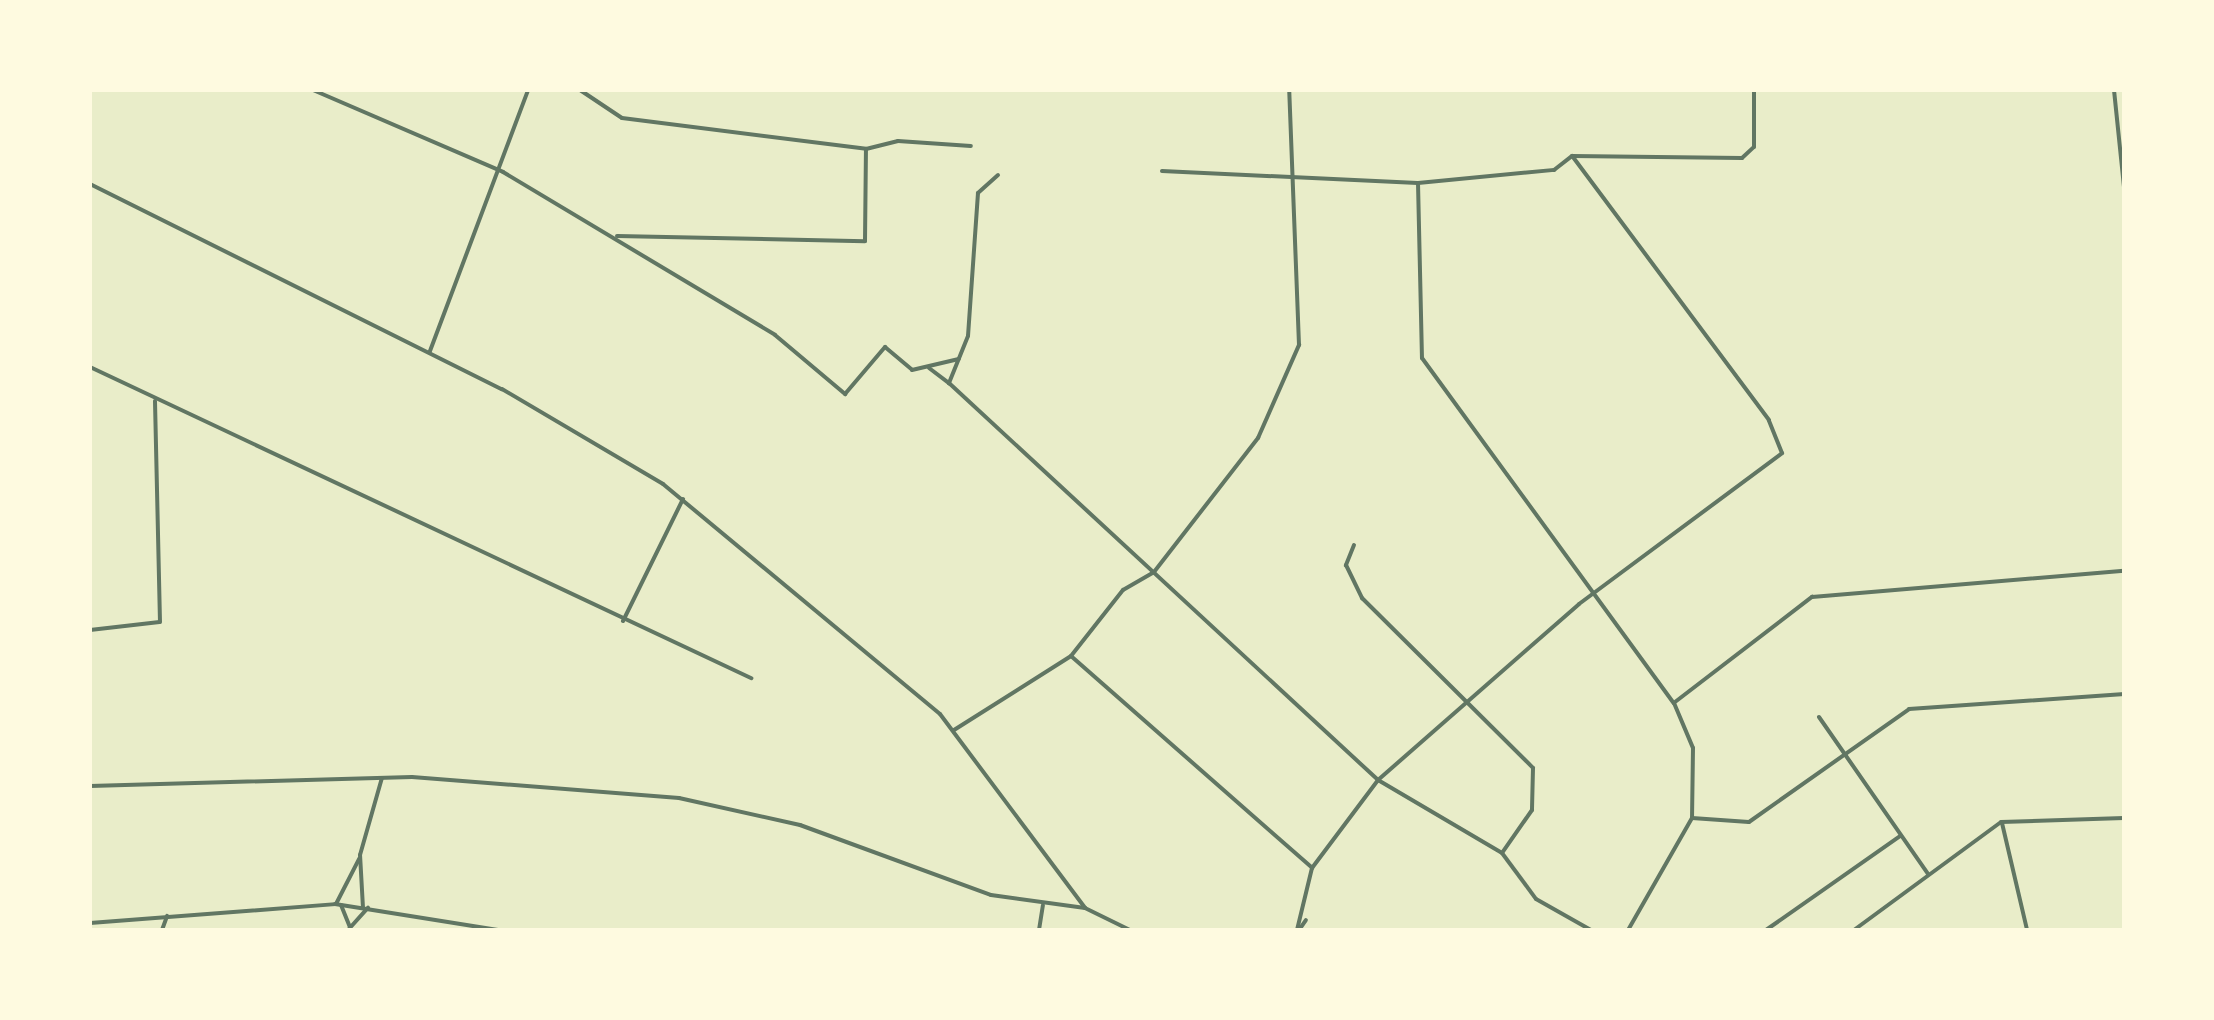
<!DOCTYPE html>
<html>
<head>
<meta charset="utf-8">
<style>
  body { margin:0 }
  #map { position:relative; width:2214px; height:1020px; overflow:hidden; background:#e9edc9; font-family:"Source Sans 3",sans-serif }
  div>[style] { position:absolute }
  [style*='--x'] { left:calc(var(--x)*1px); top:calc(var(--y)*1px); width:calc(var(--w)*1px); rotate:calc(var(--a)*1deg) }
  .minor>* { height:4px; margin:-2px; padding:0 2px; transform-origin:2px; border-radius:2px; background:#617663 }
  span { translate:-50% -50%; white-space:nowrap; text-align:center; line-height:1.15; -webkit-text-stroke:8px #fefae0; paint-order:stroke }
  .frame { position:absolute; inset:0; border:92px solid #fefae0; pointer-events:none }
</style>
</head>
<body>
<div id="map">
  <div class="minor">
    <i style="--x:313;--y:90;--w:207;--a:23.3"></i>
    <i style="--x:503;--y:172;--w:317;--a:30.9"></i>
    <i style="--x:775;--y:335;--w:92;--a:40.1"></i>
    <i style="--x:845;--y:394;--w:62;--a:-49.6"></i>
    <i style="--x:885;--y:347;--w:35;--a:40"></i>
    <i style="--x:912;--y:370;--w:48;--a:-13.2"></i>
    <i style="--x:580;--y:90;--w:50;--a:33.7"></i>
    <i style="--x:622;--y:118;--w:246;--a:7.2"></i>
    <i style="--x:866;--y:149;--w:33;--a:-14"></i>
    <i style="--x:898;--y:141;--w:73;--a:3.9"></i>
    <i style="--x:2114;--y:90;--w:98;--a:84.1"></i>
    <i style="--x:1162;--y:171;--w:256;--a:2.7"></i>
    <i style="--x:1418;--y:183;--w:137;--a:-5.5"></i>
    <i style="--x:1554;--y:170;--w:23;--a:-38"></i>
    <i style="--x:1572;--y:156;--w:170;--a:0.7"></i>
    <i style="--x:1742;--y:158;--w:16;--a:-43"></i>
    <i style="--x:1754;--y:147;--w:57;--a:-90"></i>
    <i style="--x:998;--y:175;--w:27;--a:138"></i>
    <i style="--x:978;--y:193;--w:143;--a:94"></i>
    <i style="--x:968;--y:336;--w:51;--a:112"></i>
    <i style="--x:949;--y:383;--w:585;--a:42.78"></i>
    <i style="--x:1378;--y:780;--w:144;--a:30.5"></i>
    <i style="--x:1502;--y:853;--w:57;--a:53.5"></i>
    <i style="--x:1536;--y:899;--w:63;--a:29.4"></i>
    <i style="--x:1418;--y:183;--w:175;--a:88.7"></i>
    <i style="--x:1422;--y:358;--w:427;--a:53.9"></i>
    <i style="--x:1674;--y:703;--w:49;--a:67.1"></i>
    <i style="--x:1693;--y:748;--w:70;--a:90.8"></i>
    <i style="--x:1692;--y:818;--w:129;--a:119.7"></i>
    <i style="--x:90;--y:184;--w:460;--a:26.5"></i>
    <i style="--x:502;--y:389;--w:187;--a:30.5"></i>
    <i style="--x:663;--y:484;--w:360;--a:39.7"></i>
    <i style="--x:940;--y:714;--w:242;--a:53.2"></i>
    <i style="--x:617;--y:236;--w:248;--a:1.2"></i>
    <i style="--x:865;--y:241;--w:92;--a:-89.4"></i>
    <i style="--x:430;--y:351;--w:279;--a:-69.4"></i>
    <i style="--x:90;--y:367;--w:731;--a:25.2"></i>
    <i style="--x:929;--y:368;--w:25;--a:37"></i>
    <i style="--x:1354;--y:545;--w:22;--a:112"></i>
    <i style="--x:1346;--y:565;--w:37;--a:64"></i>
    <i style="--x:1362;--y:598;--w:241;--a:44.8"></i>
    <i style="--x:1533;--y:768;--w:42;--a:91.4"></i>
    <i style="--x:1532;--y:810;--w:52;--a:124.9"></i>
    <i style="--x:623;--y:621;--w:136;--a:-63.8"></i>
    <i style="--x:90;--y:630;--w:70;--a:-6.5"></i>
    <i style="--x:160;--y:622;--w:221;--a:-91.3"></i>
    <i style="--x:1071;--y:656;--w:321;--a:41.3"></i>
    <i style="--x:1675;--y:702;--w:173;--a:-37.5"></i>
    <i style="--x:1812;--y:597;--w:313;--a:-4.8"></i>
    <i style="--x:1819;--y:717;--w:191;--a:55.2"></i>
    <i style="--x:954;--y:730;--w:138;--a:-32.3"></i>
    <i style="--x:1071;--y:656;--w:84;--a:-51.8"></i>
    <i style="--x:1123;--y:590;--w:36;--a:-30"></i>
    <i style="--x:1154;--y:572;--w:170;--a:-52.2"></i>
    <i style="--x:1258;--y:438;--w:102;--a:-66.2"></i>
    <i style="--x:1299;--y:345;--w:255;--a:-92.2"></i>
    <i style="--x:90;--y:786;--w:322;--a:-1.6"></i>
    <i style="--x:412;--y:777;--w:268;--a:4.5"></i>
    <i style="--x:679;--y:798;--w:124;--a:12.6"></i>
    <i style="--x:800;--y:825;--w:203;--a:20.1"></i>
    <i style="--x:991;--y:895;--w:95;--a:7.9"></i>
    <i style="--x:1085;--y:908;--w:50;--a:26.1"></i>
    <i style="--x:1692;--y:818;--w:57;--a:4"></i>
    <i style="--x:1749;--y:822;--w:196;--a:-35.2"></i>
    <i style="--x:1909;--y:709;--w:216;--a:-4"></i>
    <i style="--x:2002;--y:823;--w:110;--a:76.8"></i>
    <i style="--x:336;--y:904;--w:51;--a:-62.9"></i>
    <i style="--x:341;--y:905;--w:24;--a:68"></i>
    <i style="--x:363;--y:908;--w:53;--a:-93.2"></i>
    <i style="--x:360;--y:855;--w:80;--a:-74.1"></i>
    <i style="--x:90;--y:923;--w:246;--a:-4.4"></i>
    <i style="--x:335;--y:904;--w:165;--a:9.1"></i>
    <i style="--x:162;--y:930;--w:15;--a:-70"></i>
    <i style="--x:348;--y:930;--w:30;--a:-48"></i>
    <i style="--x:1039;--y:930;--w:25;--a:-81"></i>
    <i style="--x:1297;--y:930;--w:64;--a:-76.4"></i>
    <i style="--x:1312;--y:868;--w:110;--a:-53.1"></i>
    <i style="--x:1378;--y:780;--w:267;--a:-41.2"></i>
    <i style="--x:1579;--y:604;--w:253;--a:-36.6"></i>
    <i style="--x:1782;--y:453;--w:35;--a:-112"></i>
    <i style="--x:1769;--y:420;--w:329;--a:-126.7"></i>
    <i style="--x:1299;--y:930;--w:12;--a:-55"></i>
    <i style="--x:1766;--y:930;--w:164;--a:-35"></i>
    <i style="--x:1854;--y:930;--w:182;--a:-36.3"></i>
    <i style="--x:2001;--y:822;--w:123;--a:-1.9"></i>
  </div>
  <div class="frame"></div>
</div>
</body>
</html>
